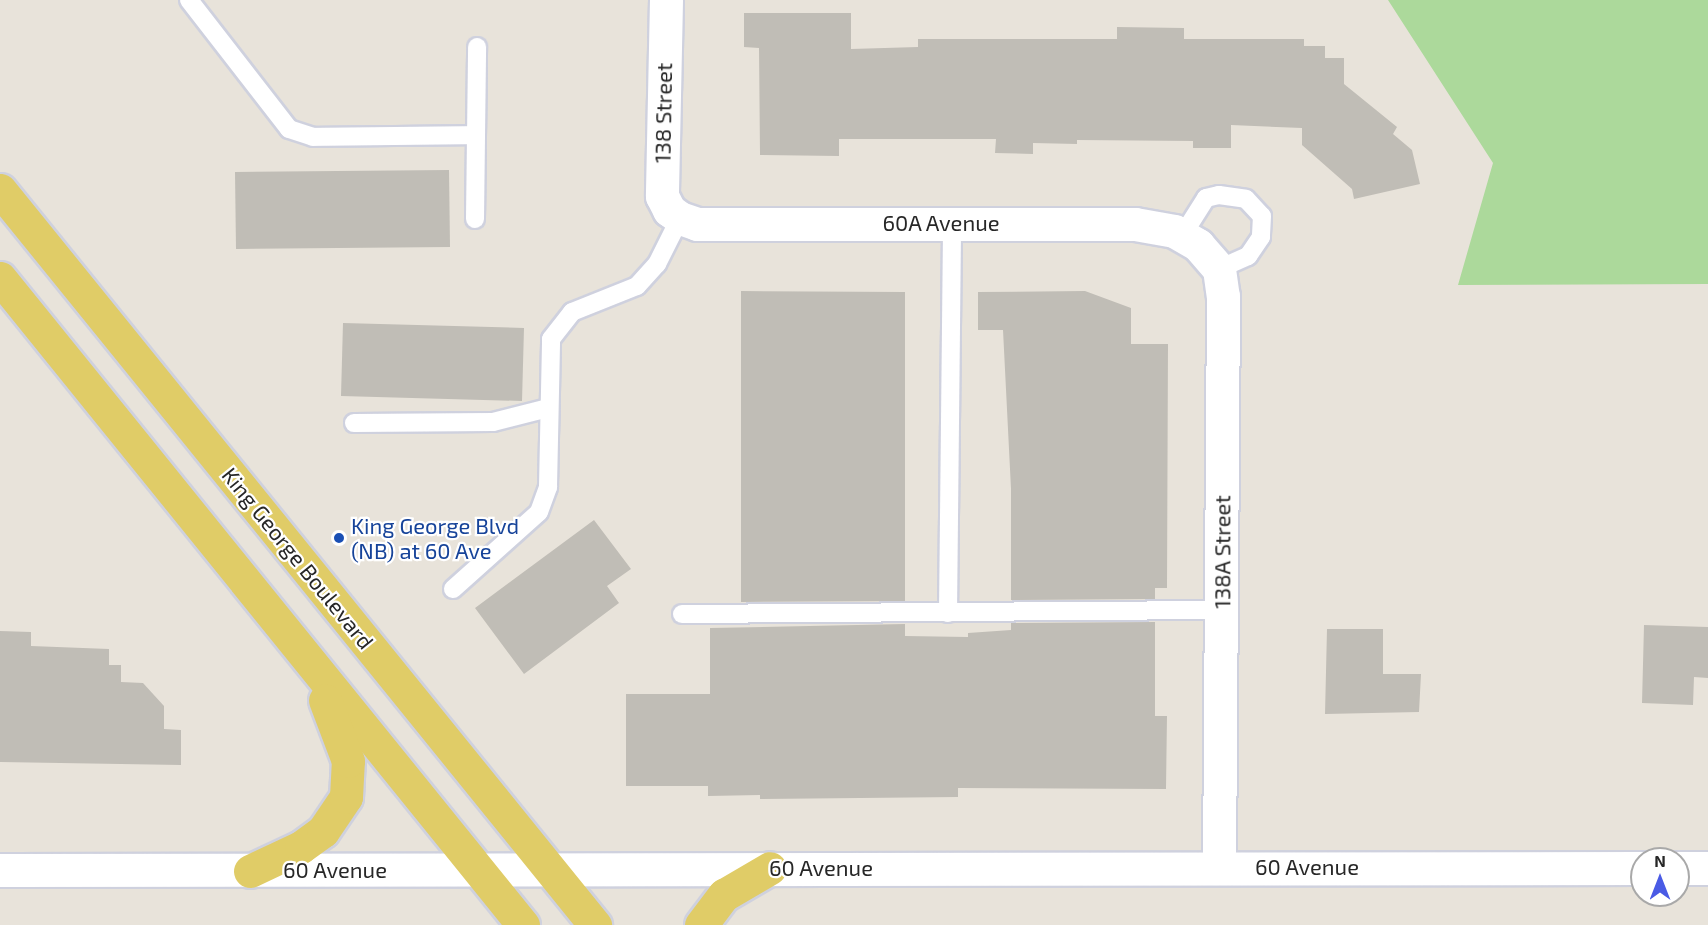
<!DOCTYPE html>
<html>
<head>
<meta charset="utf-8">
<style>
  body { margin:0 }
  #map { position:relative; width:1708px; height:925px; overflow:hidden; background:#e8e3da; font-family:"Exo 2",sans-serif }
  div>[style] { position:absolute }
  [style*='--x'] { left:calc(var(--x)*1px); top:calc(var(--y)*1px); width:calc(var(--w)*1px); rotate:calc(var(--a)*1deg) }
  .green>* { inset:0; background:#acd99b }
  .building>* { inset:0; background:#c0bdb6 }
  .roads { filter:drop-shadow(2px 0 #cfd1de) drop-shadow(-2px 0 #cfd1de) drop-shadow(0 2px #cfd1de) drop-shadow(0 -2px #cfd1de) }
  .service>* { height:18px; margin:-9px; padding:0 9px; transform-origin:9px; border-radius:9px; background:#fff }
  .minor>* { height:33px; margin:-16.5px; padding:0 16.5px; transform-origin:16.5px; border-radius:16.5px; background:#fff }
  .tertiary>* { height:33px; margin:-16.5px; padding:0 16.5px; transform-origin:16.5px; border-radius:16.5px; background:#fff }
  .primary>* { height:33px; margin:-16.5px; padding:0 16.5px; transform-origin:16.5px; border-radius:16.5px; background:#e0cc67 }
  .dots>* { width:16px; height:16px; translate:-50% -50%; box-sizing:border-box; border:3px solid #fff; border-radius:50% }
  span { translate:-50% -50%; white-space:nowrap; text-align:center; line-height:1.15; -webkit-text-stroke:4.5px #fff; paint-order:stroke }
  .street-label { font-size:22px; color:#272727 }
  .transit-label { font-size:22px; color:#164399 }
  .left { translate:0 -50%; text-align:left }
  .north { position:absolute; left:1630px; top:847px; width:60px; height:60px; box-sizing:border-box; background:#fff; border:2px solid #a9a9a9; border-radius:50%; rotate:0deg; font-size:16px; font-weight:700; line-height:24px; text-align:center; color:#272727 }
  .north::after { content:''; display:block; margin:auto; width:21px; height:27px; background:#4a5be5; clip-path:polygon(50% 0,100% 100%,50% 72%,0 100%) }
</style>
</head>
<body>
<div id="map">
  <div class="green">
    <i style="clip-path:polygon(1388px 0,1708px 0,1708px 284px,1458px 285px,1493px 163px)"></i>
  </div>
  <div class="building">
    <i style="clip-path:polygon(744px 13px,851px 13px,851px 49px,918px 47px,918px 39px,1117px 39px,1117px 27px,1184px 28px,1184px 39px,1304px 39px,1304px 46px,1325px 46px,1325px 58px,1344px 58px,1344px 84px,1397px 127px,1393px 134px,1412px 150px,1420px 184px,1354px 199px,1352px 189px,1302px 145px,1302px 128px,1231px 125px,1231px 148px,1193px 148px,1193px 141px,1077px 140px,1077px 144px,1033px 143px,1033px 154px,995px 153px,996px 139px,839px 139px,839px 156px,760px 155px,759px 48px,744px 47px)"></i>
    <i style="clip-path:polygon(449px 170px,450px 247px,236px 249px,235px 172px)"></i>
    <i style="clip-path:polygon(741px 291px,905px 292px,905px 601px,741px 602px)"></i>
    <i style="clip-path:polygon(1085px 291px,1131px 308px,1131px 344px,1168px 344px,1167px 588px,1155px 588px,1155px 599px,1011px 600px,1011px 489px,1003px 330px,978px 330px,978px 292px)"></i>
    <i style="clip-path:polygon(343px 323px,524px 328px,522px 401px,341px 396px)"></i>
    <i style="clip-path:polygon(594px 520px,631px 569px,607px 586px,619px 603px,524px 674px,475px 608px)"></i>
    <i style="clip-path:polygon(1155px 622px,1155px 716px,1167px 716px,1166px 789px,958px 788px,958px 797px,760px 799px,760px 795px,708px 796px,708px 786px,626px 786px,626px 694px,710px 694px,710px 628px,905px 624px,905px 636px,968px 637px,968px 633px,1011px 630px,1011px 623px)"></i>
    <i style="clip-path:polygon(1644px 625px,1708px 627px,1708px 678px,1694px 677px,1693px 705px,1642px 703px)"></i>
    <i style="clip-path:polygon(1327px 629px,1383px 629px,1383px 674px,1421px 674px,1419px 712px,1325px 714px)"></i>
    <i style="clip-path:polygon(0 631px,31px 632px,31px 646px,109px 649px,109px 665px,121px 665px,121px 682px,143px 683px,164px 706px,164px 729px,181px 730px,181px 765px,0 762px)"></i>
  </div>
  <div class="roads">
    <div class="service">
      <i style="--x:189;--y:0;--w:163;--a:52.2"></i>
      <i style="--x:289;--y:129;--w:25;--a:18"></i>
      <i style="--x:313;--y:137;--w:163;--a:-0.7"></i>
      <i style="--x:475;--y:219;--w:172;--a:-89.3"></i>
      <i style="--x:1182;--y:236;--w:45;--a:-57.7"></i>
      <i style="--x:1206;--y:198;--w:13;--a:-13"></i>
      <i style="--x:1219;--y:195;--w:27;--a:8"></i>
      <i style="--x:1246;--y:199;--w:23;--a:47"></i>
      <i style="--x:1262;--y:216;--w:21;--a:93"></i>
      <i style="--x:1261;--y:237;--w:23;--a:124"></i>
      <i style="--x:1248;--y:256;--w:32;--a:156"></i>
      <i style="--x:354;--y:423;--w:139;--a:-0.4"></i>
      <i style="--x:493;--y:422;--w:57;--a:-14.3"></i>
      <i style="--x:453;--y:589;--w:115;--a:-41.8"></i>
      <i style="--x:539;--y:512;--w:27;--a:-70"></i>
      <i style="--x:548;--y:487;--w:148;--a:-88.8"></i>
      <i style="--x:551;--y:339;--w:34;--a:-52"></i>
      <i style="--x:572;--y:312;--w:70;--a:-21.8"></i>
      <i style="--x:637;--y:286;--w:30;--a:-48"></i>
      <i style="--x:657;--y:264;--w:51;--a:-63.4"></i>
      <i style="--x:948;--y:613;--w:390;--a:-89.4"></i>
      <i style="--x:682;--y:614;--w:539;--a:-0.43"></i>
    </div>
    <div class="minor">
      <i style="--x:666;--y:0;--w:196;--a:91.2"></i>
      <i style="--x:662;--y:196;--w:16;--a:63"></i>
      <i style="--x:669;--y:210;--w:14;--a:36"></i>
      <i style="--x:680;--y:218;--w:18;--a:19"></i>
      <i style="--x:697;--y:224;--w:438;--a:0"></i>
      <i style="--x:1135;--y:224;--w:40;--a:10"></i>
      <i style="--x:1174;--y:231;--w:28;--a:30"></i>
      <i style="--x:1198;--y:245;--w:32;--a:49"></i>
      <i style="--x:1219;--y:269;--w:27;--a:82"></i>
      <i style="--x:1223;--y:296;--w:571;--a:90.4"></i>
    </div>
    <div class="tertiary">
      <i style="--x:1678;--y:868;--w:30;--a:0"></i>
      <i style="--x:0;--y:870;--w:1642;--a:-0.07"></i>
    </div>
    <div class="primary">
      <i style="--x:0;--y:190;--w:946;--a:51.01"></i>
      <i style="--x:0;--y:278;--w:832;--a:51.05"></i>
      <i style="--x:250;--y:871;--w:56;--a:-25.2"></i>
      <i style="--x:301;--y:847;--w:27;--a:-36"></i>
      <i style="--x:323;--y:831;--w:41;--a:-55.9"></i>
      <i style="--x:346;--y:797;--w:36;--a:-87"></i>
      <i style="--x:348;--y:761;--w:65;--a:-110.7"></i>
      <i style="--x:701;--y:925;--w:38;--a:-53"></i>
      <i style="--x:724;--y:895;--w:53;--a:-30.4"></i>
    </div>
  </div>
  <div class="dots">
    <i style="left:339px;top:538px;background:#1a4fb4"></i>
  </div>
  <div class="street-label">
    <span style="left:663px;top:113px;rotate:-89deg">138 Street</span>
    <span style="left:941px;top:223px">60A Avenue</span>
    <span style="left:1222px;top:552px;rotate:-90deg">138A Street</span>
    <span style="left:298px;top:558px;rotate:51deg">King George Boulevard</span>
    <span style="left:1307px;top:867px">60 Avenue</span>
    <span style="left:821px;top:868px">60 Avenue</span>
    <span style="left:335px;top:870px">60 Avenue</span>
  </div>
  <div class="transit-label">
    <span class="left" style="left:351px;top:538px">King George Blvd<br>(NB) at 60 Ave</span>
  </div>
  <div class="north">N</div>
</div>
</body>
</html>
